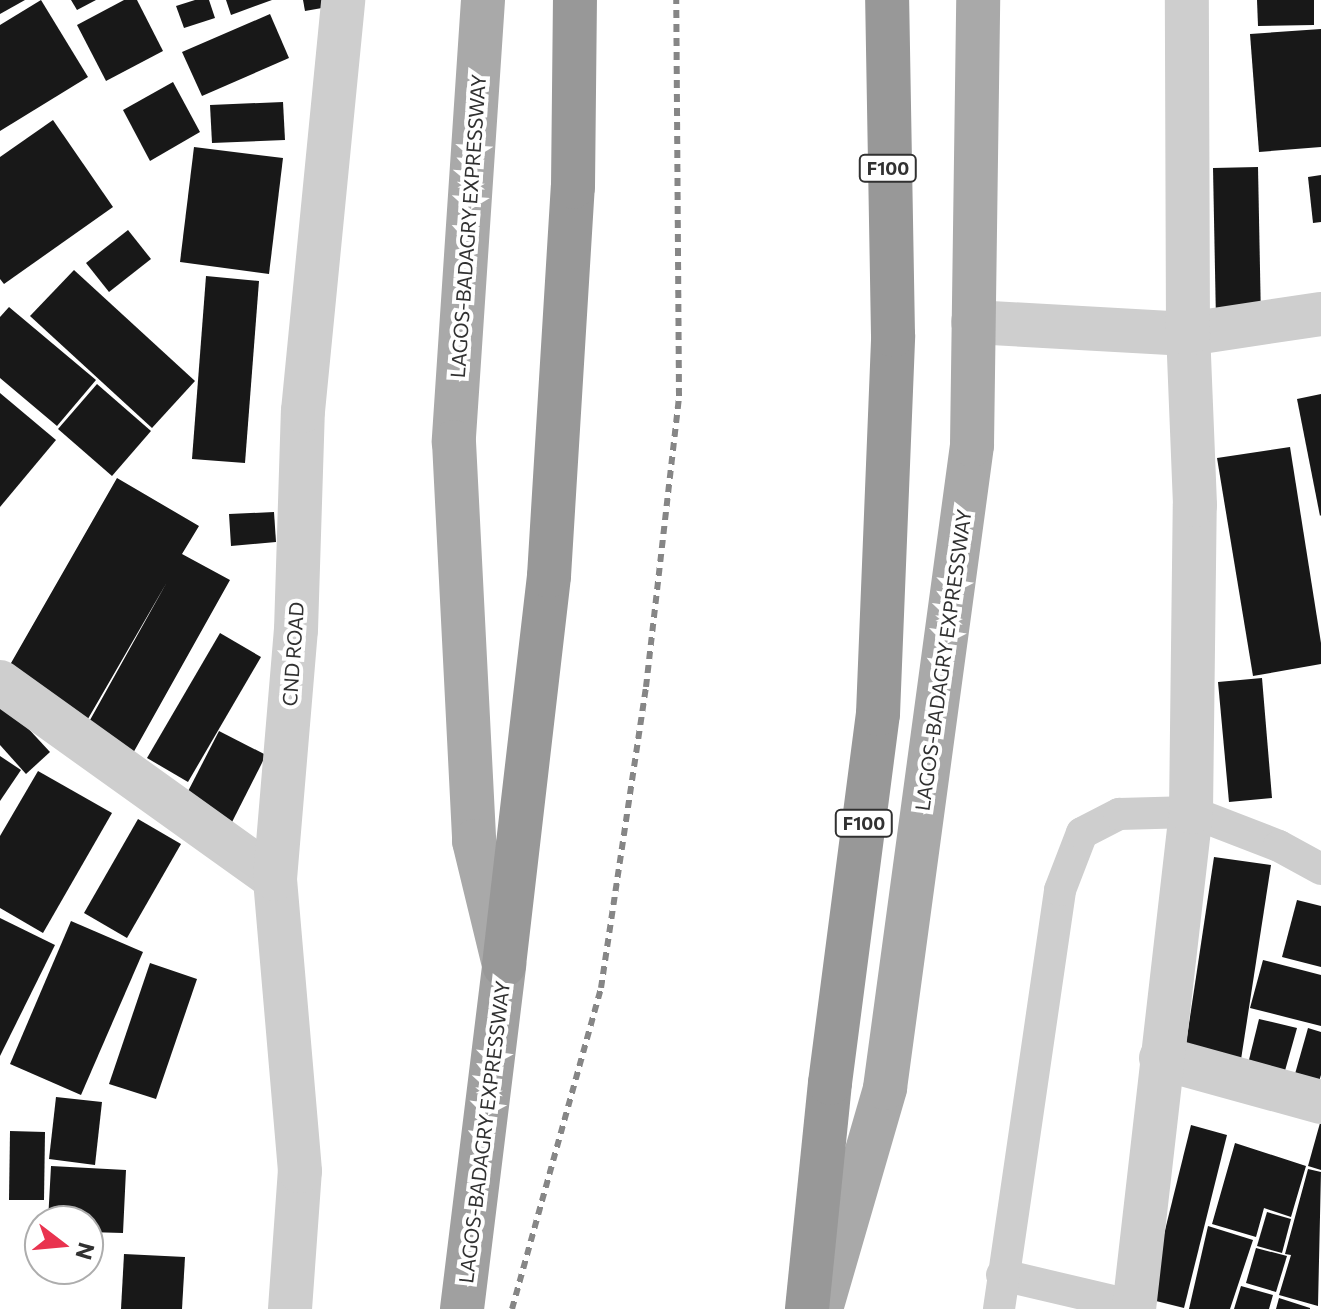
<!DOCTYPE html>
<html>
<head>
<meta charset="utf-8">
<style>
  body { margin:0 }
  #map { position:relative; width:1321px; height:1309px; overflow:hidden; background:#fff; font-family:Commissioner,sans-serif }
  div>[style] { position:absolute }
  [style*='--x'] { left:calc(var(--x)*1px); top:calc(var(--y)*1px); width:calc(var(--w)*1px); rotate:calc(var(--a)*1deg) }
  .building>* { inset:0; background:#181818 }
  .service>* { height:32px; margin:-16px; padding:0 16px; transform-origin:16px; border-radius:16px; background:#cecece }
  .minor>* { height:44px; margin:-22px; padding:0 22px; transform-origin:22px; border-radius:22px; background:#cecece }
  .primary>* { height:44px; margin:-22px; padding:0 22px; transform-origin:22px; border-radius:22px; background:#a9a9a9 }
  .trunk>* { height:44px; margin:-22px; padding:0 22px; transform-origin:22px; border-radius:22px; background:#a0a0a0 }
  .motorway>* { height:44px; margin:-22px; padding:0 22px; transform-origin:22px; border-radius:22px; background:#989898 }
  .rail>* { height:6px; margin-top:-3px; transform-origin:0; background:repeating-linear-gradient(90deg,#868686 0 8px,transparent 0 14px) }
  span { translate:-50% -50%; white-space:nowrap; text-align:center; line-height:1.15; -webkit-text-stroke:8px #fff; paint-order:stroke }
  .shield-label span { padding:2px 6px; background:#fff; border:2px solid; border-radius:6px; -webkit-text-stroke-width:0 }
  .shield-label { font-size:18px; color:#313131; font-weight:700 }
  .street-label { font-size:20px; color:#313131 }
  .north { position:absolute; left:24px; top:1205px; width:80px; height:80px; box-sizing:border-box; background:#fff; border:2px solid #adadad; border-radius:50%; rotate:106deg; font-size:22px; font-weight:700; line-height:32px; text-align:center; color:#313131 }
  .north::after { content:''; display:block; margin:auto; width:28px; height:36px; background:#e9334f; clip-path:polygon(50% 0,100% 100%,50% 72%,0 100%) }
</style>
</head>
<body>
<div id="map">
  <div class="building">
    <i style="clip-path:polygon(0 0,25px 0,0 14px)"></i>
    <i style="clip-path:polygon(41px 0,88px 77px,0 131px,0 25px)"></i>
    <i style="clip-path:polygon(71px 0,96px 0,77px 10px)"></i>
    <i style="clip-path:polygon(124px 0,137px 0,163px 51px,106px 81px,77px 25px)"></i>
    <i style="clip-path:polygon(195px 0,209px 0,215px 18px,184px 28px,176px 6px)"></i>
    <i style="clip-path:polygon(226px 0,272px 0,231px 15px)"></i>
    <i style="clip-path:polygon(303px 0,338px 0,339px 5px,305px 11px)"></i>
    <i style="clip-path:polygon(1257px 0,1314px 0,1314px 25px,1258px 26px)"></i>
    <i style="clip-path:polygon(270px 14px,289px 58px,202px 96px,182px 52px)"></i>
    <i style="clip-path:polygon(1321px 29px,1321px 147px,1259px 152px,1250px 34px)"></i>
    <i style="clip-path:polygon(173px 82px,200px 132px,150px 161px,123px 110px)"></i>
    <i style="clip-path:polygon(283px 102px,285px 140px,212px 143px,210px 105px)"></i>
    <i style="clip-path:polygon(53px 120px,113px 207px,4px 284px,0 279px,0 157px)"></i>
    <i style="clip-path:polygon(194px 147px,283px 158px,269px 274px,180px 262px)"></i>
    <i style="clip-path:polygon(1258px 167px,1261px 320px,1216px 321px,1213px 168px)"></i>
    <i style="clip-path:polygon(1321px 175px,1321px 222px,1313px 223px,1308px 177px)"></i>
    <i style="clip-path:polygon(128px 230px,151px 259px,109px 292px,86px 263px)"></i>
    <i style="clip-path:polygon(74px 270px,195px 381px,152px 428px,30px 316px)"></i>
    <i style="clip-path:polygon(206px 276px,259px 281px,245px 463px,192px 459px)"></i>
    <i style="clip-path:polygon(9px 307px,96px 380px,57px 426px,0 378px,0 317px)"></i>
    <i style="clip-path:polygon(97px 384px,151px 431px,112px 476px,58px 429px)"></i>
    <i style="clip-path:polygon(0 393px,56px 440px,0 507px)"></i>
    <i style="clip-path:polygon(1321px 394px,1321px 515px,1320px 516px,1297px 399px)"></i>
    <i style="clip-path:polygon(1290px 447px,1321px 643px,1321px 664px,1253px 676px,1217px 458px)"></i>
    <i style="clip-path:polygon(117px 478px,199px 526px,182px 554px,230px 580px,132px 755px,85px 729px,167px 582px,85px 724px,3px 677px)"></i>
    <i style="clip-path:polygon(274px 512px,276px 542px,231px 546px,229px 514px)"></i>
    <i style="clip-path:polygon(220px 633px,261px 657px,188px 782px,147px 758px)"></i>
    <i style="clip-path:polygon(1262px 678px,1272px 798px,1229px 802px,1218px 682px)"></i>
    <i style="clip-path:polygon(0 698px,50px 752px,26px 774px,0 745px)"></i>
    <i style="clip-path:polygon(219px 731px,266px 755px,229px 828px,182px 803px)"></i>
    <i style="clip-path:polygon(0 756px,21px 770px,0 801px)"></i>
    <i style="clip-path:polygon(38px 771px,112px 813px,43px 933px,0 908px,0 836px)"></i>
    <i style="clip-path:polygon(138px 819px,181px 844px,127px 938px,84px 913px)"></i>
    <i style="clip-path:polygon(1214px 857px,1271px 865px,1240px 1066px,1184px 1057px)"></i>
    <i style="clip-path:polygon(1297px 900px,1321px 906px,1321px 967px,1282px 957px)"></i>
    <i style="clip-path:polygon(0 918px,55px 945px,0 1056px)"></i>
    <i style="clip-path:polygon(71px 921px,143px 952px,81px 1095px,10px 1064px)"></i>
    <i style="clip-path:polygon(1263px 960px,1321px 975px,1321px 1026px,1250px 1008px)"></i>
    <i style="clip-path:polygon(150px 963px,197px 979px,156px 1099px,109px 1084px)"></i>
    <i style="clip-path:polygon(1259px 1019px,1297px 1028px,1281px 1085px,1245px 1076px)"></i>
    <i style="clip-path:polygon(1308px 1028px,1321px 1032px,1321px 1075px,1315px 1095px,1291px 1088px)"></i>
    <i style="clip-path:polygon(56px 1097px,102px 1102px,95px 1165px,49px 1159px)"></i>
    <i style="clip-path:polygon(1320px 1123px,1321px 1123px,1321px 1170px,1308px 1166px)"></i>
    <i style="clip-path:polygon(1191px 1125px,1227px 1135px,1184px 1308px,1148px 1299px)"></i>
    <i style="clip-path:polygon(10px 1131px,45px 1132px,44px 1200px,9px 1200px)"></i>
    <i style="clip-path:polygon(1235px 1143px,1306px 1166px,1291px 1217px,1264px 1208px,1256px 1237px,1212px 1224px)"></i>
    <i style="clip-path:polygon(51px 1166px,126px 1170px,123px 1233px,88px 1232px,88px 1221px,48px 1221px)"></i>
    <i style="clip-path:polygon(1308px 1169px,1321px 1172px,1318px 1306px,1279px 1295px,1291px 1255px,1285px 1254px)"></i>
    <i style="clip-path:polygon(1267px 1212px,1291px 1219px,1282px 1253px,1257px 1246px)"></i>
    <i style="clip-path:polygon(1208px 1226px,1253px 1240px,1230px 1309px,1189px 1309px)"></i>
    <i style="clip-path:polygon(1256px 1248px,1287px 1256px,1276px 1292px,1246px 1283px)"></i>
    <i style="clip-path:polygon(124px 1254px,185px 1257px,182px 1309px,121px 1309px)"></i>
    <i style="clip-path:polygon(1241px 1286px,1273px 1295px,1269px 1309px,1234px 1309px)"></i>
    <i style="clip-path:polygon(1279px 1298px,1310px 1308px,1310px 1309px,1276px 1309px)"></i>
  </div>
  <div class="service">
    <i style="--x:1002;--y:1275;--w:136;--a:13.2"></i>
    <i style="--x:999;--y:1309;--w:423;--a:-81.7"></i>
    <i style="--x:1060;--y:890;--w:61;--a:-68.9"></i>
    <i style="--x:1082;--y:833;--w:42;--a:-27.2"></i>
    <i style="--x:1119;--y:814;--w:72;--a:-1.6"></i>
    <i style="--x:1191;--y:812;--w:94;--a:21.1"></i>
    <i style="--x:1279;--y:846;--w:48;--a:28.7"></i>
  </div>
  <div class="minor">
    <i style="--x:973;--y:322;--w:215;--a:3.2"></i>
    <i style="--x:1188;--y:334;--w:134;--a:-8.6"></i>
    <i style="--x:0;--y:682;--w:338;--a:35.6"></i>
    <i style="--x:1161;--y:1058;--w:166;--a:15.4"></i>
    <i style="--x:290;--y:1309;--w:138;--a:-85.9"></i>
    <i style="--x:300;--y:1171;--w:293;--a:-94.9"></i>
    <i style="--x:275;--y:879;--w:250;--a:-85.2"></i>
    <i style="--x:296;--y:630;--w:219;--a:-88.2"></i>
    <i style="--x:303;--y:411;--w:413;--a:-84.4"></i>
    <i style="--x:1134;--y:1309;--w:500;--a:-83.46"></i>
    <i style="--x:1191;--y:812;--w:307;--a:-89.3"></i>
    <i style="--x:1195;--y:505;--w:171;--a:-92.3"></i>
    <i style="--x:1188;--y:334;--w:334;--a:-90.2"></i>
  </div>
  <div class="primary">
    <i style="--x:483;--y:0;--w:443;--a:93.8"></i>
    <i style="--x:454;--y:442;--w:400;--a:87.1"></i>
    <i style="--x:474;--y:841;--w:123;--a:76.4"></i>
    <i style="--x:821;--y:1309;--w:230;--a:-73.8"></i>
    <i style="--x:885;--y:1088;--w:649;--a:-82.29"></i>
    <i style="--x:972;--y:445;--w:445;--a:-89.2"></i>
  </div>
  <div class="trunk">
    <i style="--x:462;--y:1309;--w:347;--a:-83"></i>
  </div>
  <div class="motorway">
    <i style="--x:504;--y:965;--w:392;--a:-83.4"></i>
    <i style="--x:549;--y:576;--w:390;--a:-86.5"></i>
    <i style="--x:573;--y:187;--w:187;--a:-89.4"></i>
    <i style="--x:807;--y:1309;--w:227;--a:-84.2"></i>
    <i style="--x:830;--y:1083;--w:372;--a:-82.6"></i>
    <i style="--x:878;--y:714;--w:379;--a:-87.7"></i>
    <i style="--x:893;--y:335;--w:335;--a:-91"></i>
  </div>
  <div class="rail">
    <i style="--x:512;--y:1309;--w:333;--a:-74.5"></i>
    <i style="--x:601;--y:988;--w:304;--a:-81.5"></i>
    <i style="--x:646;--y:687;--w:293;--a:-83.5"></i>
    <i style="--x:679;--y:396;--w:396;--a:-90.4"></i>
  </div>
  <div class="shield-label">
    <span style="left:888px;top:168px">F100</span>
    <span style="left:864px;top:823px">F100</span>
  </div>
  <div class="street-label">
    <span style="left:468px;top:226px;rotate:-86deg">LAGOS-BADAGRY EXPRESSWAY</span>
    <span style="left:293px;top:654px;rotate:-86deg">CND ROAD</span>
    <span style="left:943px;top:660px;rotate:-82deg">LAGOS-BADAGRY EXPRESSWAY</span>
    <span style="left:484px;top:1132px;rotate:-83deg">LAGOS-BADAGRY EXPRESSWAY</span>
  </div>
  <div class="north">N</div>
</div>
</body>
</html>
